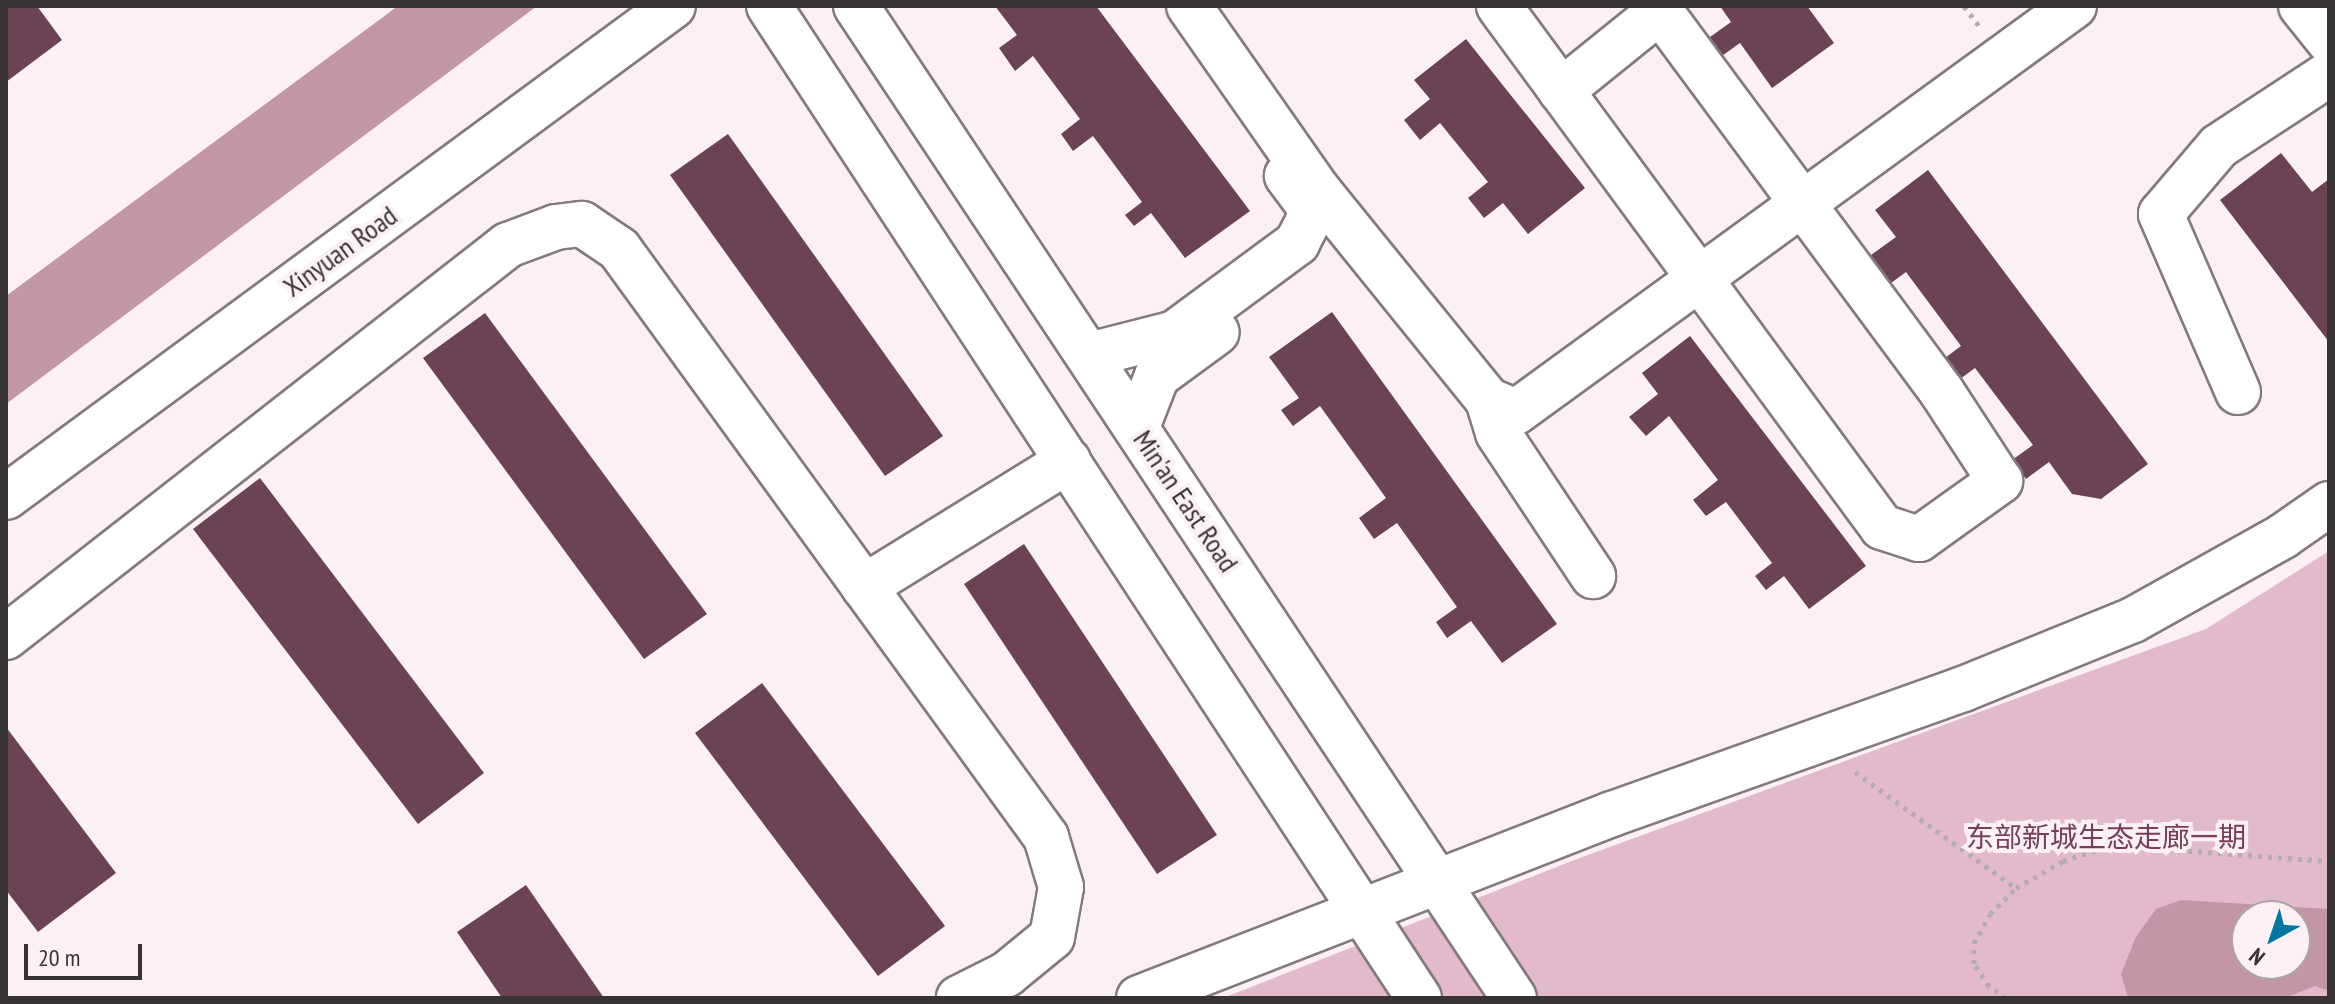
<!DOCTYPE html>
<html>
<head>
<meta charset="utf-8">
<style>
  body { margin:0 }
  #map { position:relative; width:2335px; height:1004px; overflow:hidden; background:#fbf0f4; font-family:"PT Sans Narrow","Noto Sans SC",sans-serif }
  div>[style] { position:absolute }
  [style*='--x'] { left:calc(var(--x)*1px); top:calc(var(--y)*1px); width:calc(var(--w)*1px); rotate:calc(var(--a)*1deg) }
  .green>* { inset:0; background:#e3bacb }
  .water>* { inset:0; background:#c295a7 }
  .building>* { inset:0; background:#6b4354 }
  .path>* { height:5px; margin-top:-2.5px; transform-origin:0; background:repeating-linear-gradient(90deg,#b4acaf 0 4px,transparent 0 10px) }
  .roads { filter:drop-shadow(2px 0 #847a7e) drop-shadow(-2px 0 #847a7e) drop-shadow(0 2px #847a7e) drop-shadow(0 -2px #847a7e) }
  .minor>* { height:44px; margin:-22px; padding:0 22px; transform-origin:22px; border-radius:22px; background:#fff }
  .major>* { height:44px; margin:-22px; padding:0 22px; transform-origin:22px; border-radius:22px; background:#fff }
  span { translate:-50% -50%; white-space:nowrap; text-align:center; line-height:1.15; -webkit-text-stroke:8px #fbf0f4; paint-order:stroke }
  .street-label { font-size:28px; color:#373334 }
  .park-label { font-size:28px; color:#783d58 }
  .frame { position:absolute; inset:0; border:8px solid #373334; pointer-events:none }
  .north { position:absolute; left:2231px; top:900px; width:80px; height:80px; box-sizing:border-box; background:#fbf0f4; border:2px solid #ada4a7; border-radius:50%; rotate:220deg; font-size:22px; font-weight:700; line-height:32px; text-align:center; color:#373334 }
  .north::after { content:''; display:block; margin:auto; width:28px; height:36px; background:#0077a0; clip-path:polygon(50% 0,100% 100%,50% 72%,0 100%) }
  .scale { position:absolute; left:24px; top:944px; width:118px; height:36px; box-sizing:border-box; border:4px solid #373334; border-top:0; padding-left:10px; font-size:24px; line-height:28px; white-space:nowrap; color:#373334; -webkit-text-stroke:6px #fbf0f4; paint-order:stroke }
</style>
</head>
<body>
<div id="map">
  <div class="green">
    <i style="clip-path:polygon(evenodd,2329px 551px,2329px 998px,1223px 998px,1577px 859px,2206px 629px,2329px 551px,2247px 916px,2295px 916px,2295px 964px,2247px 964px,2247px 916px)"></i>
  </div>
  <div class="water">
    <i style="clip-path:polygon(398px 6px,537px 6px,6px 404px,6px 296px)"></i>
    <i style="clip-path:polygon(evenodd,2181px 900px,2329px 909px,2329px 991px,2315px 986px,2285px 998px,2128px 998px,2121px 974px,2136px 937px,2156px 909px,2181px 900px,2247px 916px,2295px 916px,2295px 964px,2247px 964px,2247px 916px)"></i>
  </div>
  <div class="building">
    <i style="clip-path:polygon(6px 6px,37px 6px,62px 40px,6px 82px)"></i>
    <i style="clip-path:polygon(995px 6px,1096px 6px,1250px 211px,1185px 258px,1151px 213px,1134px 226px,1125px 215px,1142px 202px,1093px 136px,1073px 151px,1061px 134px,1080px 119px,1033px 56px,1015px 71px,999px 48px,1017px 35px)"></i>
    <i style="clip-path:polygon(1720px 6px,1807px 6px,1834px 43px,1772px 88px,1740px 43px,1712px 63px,1699px 45px,1731px 22px)"></i>
    <i style="clip-path:polygon(1466px 39px,1585px 188px,1528px 234px,1503px 203px,1484px 218px,1468px 198px,1488px 182px,1440px 123px,1420px 140px,1404px 120px,1430px 99px,1414px 80px)"></i>
    <i style="clip-path:polygon(728px 134px,943px 436px,885px 476px,670px 175px)"></i>
    <i style="clip-path:polygon(2281px 153px,2312px 192px,2329px 179px,2329px 342px,2220px 200px)"></i>
    <i style="clip-path:polygon(1928px 170px,2148px 464px,2101px 499px,2072px 494px,2049px 462px,2026px 479px,2012px 460px,2033px 445px,1975px 368px,1956px 382px,1941px 361px,1961px 346px,1906px 272px,1880px 291px,1860px 263px,1896px 237px,1875px 210px)"></i>
    <i style="clip-path:polygon(1332px 312px,1557px 624px,1502px 663px,1471px 621px,1447px 638px,1436px 622px,1457px 607px,1397px 523px,1374px 539px,1359px 518px,1386px 498px,1320px 406px,1293px 426px,1281px 410px,1299px 398px,1269px 357px)"></i>
    <i style="clip-path:polygon(485px 313px,707px 614px,644px 659px,423px 358px)"></i>
    <i style="clip-path:polygon(1690px 336px,1866px 566px,1809px 609px,1784px 576px,1766px 590px,1755px 576px,1772px 563px,1726px 502px,1706px 516px,1693px 500px,1718px 480px,1669px 416px,1646px 436px,1629px 417px,1658px 394px,1642px 373px)"></i>
    <i style="clip-path:polygon(260px 478px,484px 773px,418px 824px,193px 529px)"></i>
    <i style="clip-path:polygon(1024px 544px,1217px 835px,1157px 874px,964px 584px)"></i>
    <i style="clip-path:polygon(762px 683px,945px 926px,878px 976px,695px 733px)"></i>
    <i style="clip-path:polygon(6px 727px,116px 873px,38px 932px,6px 890px)"></i>
    <i style="clip-path:polygon(526px 885px,604px 998px,502px 998px,457px 932px)"></i>
  </div>
  <div class="path">
    <i style="--x:1964;--y:6;--w:25;--a:53"></i>
    <i style="--x:1855;--y:772;--w:198;--a:35.8"></i>
    <i style="--x:2006;--y:998;--w:21;--a:-145"></i>
    <i style="--x:1989;--y:986;--w:27;--a:-124"></i>
    <i style="--x:1974;--y:964;--w:21;--a:-90"></i>
    <i style="--x:1974;--y:943;--w:33;--a:-61"></i>
    <i style="--x:1990;--y:914;--w:37;--a:-45"></i>
    <i style="--x:2016;--y:888;--w:54;--a:-29.9"></i>
    <i style="--x:2063;--y:861;--w:39;--a:-18"></i>
    <i style="--x:2100;--y:849;--w:48;--a:-1.2"></i>
    <i style="--x:2148;--y:848;--w:181;--a:4.1"></i>
  </div>
  <div class="roads">
    <div class="minor">
      <i style="--x:1189;--y:6;--w:225;--a:55"></i>
      <i style="--x:1318;--y:190;--w:270;--a:51"></i>
      <i style="--x:1488;--y:400;--w:30;--a:23"></i>
      <i style="--x:1516;--y:412;--w:690;--a:-36.04"></i>
      <i style="--x:1499;--y:6;--w:647;--a:53.68"></i>
      <i style="--x:1882;--y:527;--w:39;--a:18"></i>
      <i style="--x:1919;--y:539;--w:100;--a:-35.6"></i>
      <i style="--x:2000;--y:481;--w:106;--a:-123.1"></i>
      <i style="--x:1942;--y:392;--w:480;--a:-126.5"></i>
      <i style="--x:2301;--y:6;--w:45;--a:51.3"></i>
      <i style="--x:1561;--y:91;--w:127;--a:-38.9"></i>
      <i style="--x:1089;--y:355;--w:89;--a:-14.3"></i>
      <i style="--x:1175;--y:333;--w:152;--a:-36.4"></i>
      <i style="--x:1297;--y:243;--w:36;--a:-63"></i>
      <i style="--x:1313;--y:211;--w:44;--a:-126.6"></i>
      <i style="--x:2238;--y:392;--w:194;--a:-113.4"></i>
      <i style="--x:2161;--y:214;--w:89;--a:-49.5"></i>
      <i style="--x:2219;--y:146;--w:131;--a:-33.2"></i>
      <i style="--x:1488;--y:400;--w:34;--a:73"></i>
      <i style="--x:1498;--y:433;--w:172;--a:56.4"></i>
      <i style="--x:1137;--y:427;--w:55;--a:-68.6"></i>
      <i style="--x:1157;--y:376;--w:74;--a:-36.3"></i>
      <i style="--x:6;--y:497;--w:828;--a:-36.36"></i>
      <i style="--x:864;--y:587;--w:240;--a:-31.7"></i>
      <i style="--x:6;--y:637;--w:637;--a:-37.99"></i>
      <i style="--x:508;--y:245;--w:51;--a:-20.6"></i>
      <i style="--x:556;--y:227;--w:26;--a:-7"></i>
      <i style="--x:582;--y:224;--w:45;--a:34"></i>
      <i style="--x:619;--y:249;--w:727;--a:54.01"></i>
      <i style="--x:1046;--y:837;--w:52;--a:73.3"></i>
      <i style="--x:1061;--y:887;--w:51;--a:100.2"></i>
      <i style="--x:1052;--y:937;--w:58;--a:140.6"></i>
      <i style="--x:1007;--y:974;--w:54;--a:153.4"></i>
      <i style="--x:1139;--y:998;--w:508;--a:-21.26"></i>
      <i style="--x:1612;--y:814;--w:373;--a:-19.6"></i>
      <i style="--x:1963;--y:689;--w:183;--a:-22.1"></i>
      <i style="--x:2133;--y:620;--w:172;--a:-29.2"></i>
      <i style="--x:2283;--y:536;--w:56;--a:-34.8"></i>
    </div>
    <div class="major">
      <i style="--x:769;--y:6;--w:1186;--a:56.77"></i>
      <i style="--x:856;--y:6;--w:1190;--a:56.44"></i>
    </div>
  </div>
  <div class="street-label">
    <span style="left:340px;top:251px;rotate:-36deg">Xinyuan Road</span>
    <span style="left:1186px;top:501px;rotate:56deg">Min'an East Road</span>
  </div>
  <div class="park-label">
    <span style="left:2106px;top:837px">东部新城生态走廊一期</span>
  </div>
  <div class="frame"></div>
  <div class="north">N</div>
  <div class="scale">20 m</div>
</div>
</body>
</html>
